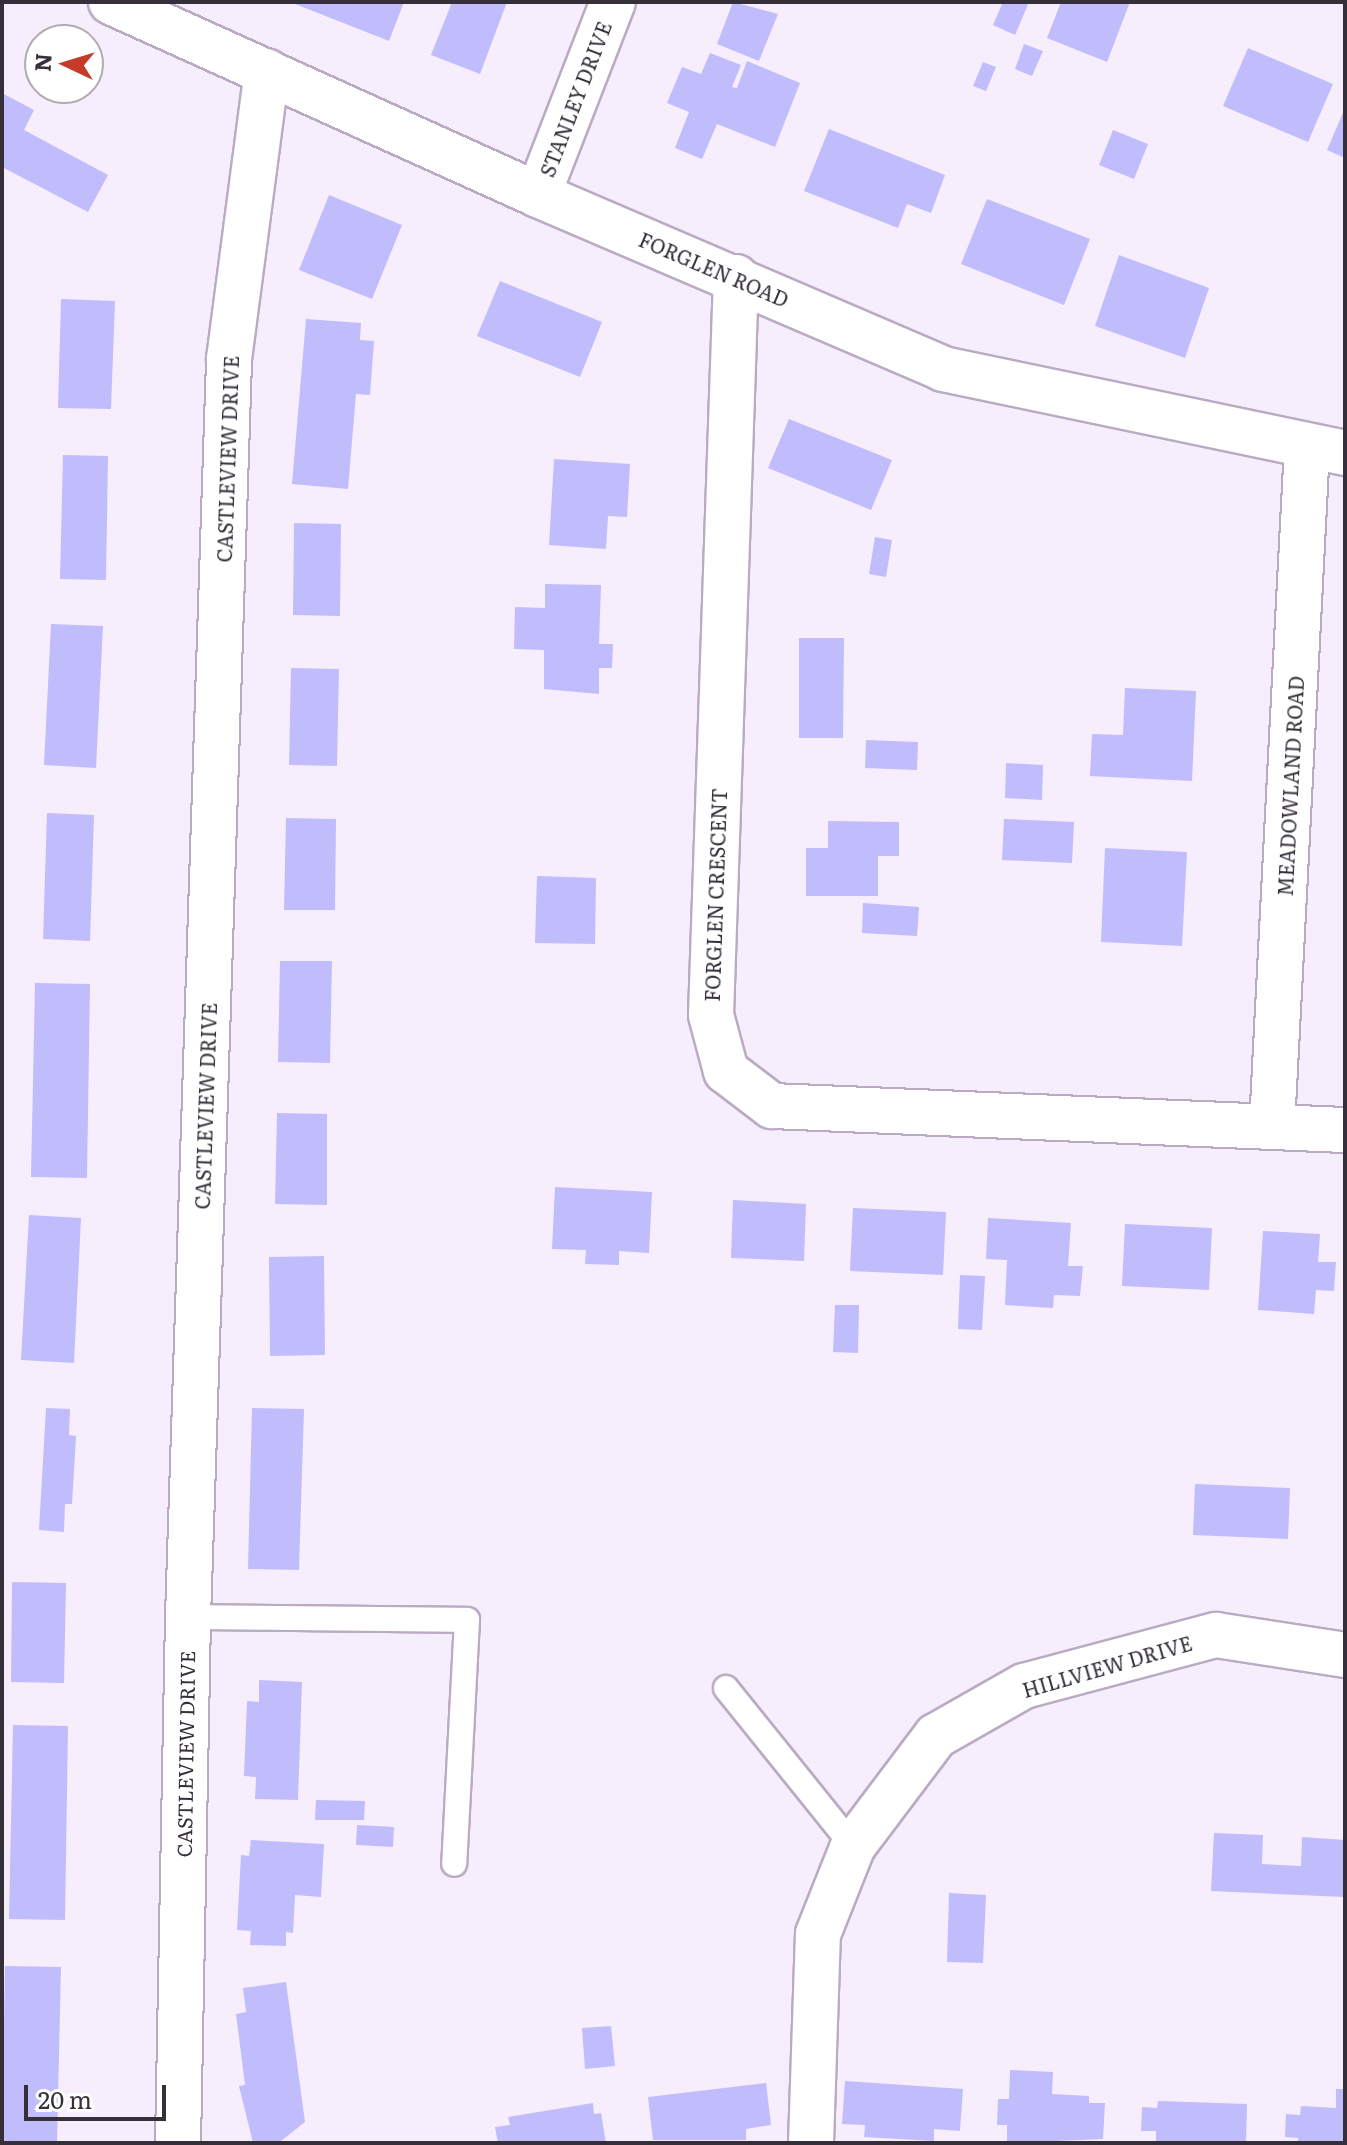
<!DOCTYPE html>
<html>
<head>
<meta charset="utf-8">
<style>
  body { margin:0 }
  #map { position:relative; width:1347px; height:2145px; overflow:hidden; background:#f7eefd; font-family:Literata,serif }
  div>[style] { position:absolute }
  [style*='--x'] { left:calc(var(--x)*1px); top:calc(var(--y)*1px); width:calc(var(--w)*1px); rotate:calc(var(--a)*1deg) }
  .building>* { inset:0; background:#c1bcfc }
  .roads { filter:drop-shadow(2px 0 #baabc3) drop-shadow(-2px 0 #baabc3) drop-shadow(0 2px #baabc3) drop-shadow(0 -2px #baabc3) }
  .lane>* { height:24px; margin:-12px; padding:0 12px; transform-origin:12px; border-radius:12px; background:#fff }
  .street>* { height:44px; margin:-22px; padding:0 22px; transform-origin:22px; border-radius:22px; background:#fff }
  span { translate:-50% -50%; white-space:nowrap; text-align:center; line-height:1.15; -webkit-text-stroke:6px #fff; paint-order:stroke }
  .street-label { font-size:20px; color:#352f39 }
  .frame { position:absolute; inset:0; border:4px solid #352f39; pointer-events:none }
  .north { position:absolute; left:24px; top:24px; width:80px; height:80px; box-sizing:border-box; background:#fff; border:2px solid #aeacb0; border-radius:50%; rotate:274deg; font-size:22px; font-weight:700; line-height:32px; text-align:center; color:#352f39 }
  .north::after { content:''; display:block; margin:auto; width:28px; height:36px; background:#c63a29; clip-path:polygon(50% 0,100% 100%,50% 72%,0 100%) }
  .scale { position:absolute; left:24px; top:2085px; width:142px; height:36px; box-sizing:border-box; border:4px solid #352f39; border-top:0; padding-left:10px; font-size:24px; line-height:28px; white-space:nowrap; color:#352f39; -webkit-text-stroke:6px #fff; paint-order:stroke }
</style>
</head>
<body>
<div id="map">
  <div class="building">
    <i style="clip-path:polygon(290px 2px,404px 2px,389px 41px)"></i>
    <i style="clip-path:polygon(452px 2px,507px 2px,480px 74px,431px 55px)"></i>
    <i style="clip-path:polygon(733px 2px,778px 14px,759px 61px,717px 44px)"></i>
    <i style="clip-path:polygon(1003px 2px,1029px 2px,1015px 35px,993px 25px)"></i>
    <i style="clip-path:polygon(1061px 2px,1130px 2px,1107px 62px,1047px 38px)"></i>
    <i style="clip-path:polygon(1024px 44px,1043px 51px,1032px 76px,1015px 69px)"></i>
    <i style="clip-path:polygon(1248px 48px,1333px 84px,1308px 142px,1223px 106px)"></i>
    <i style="clip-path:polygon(710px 53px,741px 65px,732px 87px,737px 88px,747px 61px,800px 83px,775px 147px,717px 124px,702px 159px,675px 148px,689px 112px,667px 103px,682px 67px,701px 74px)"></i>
    <i style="clip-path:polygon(983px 62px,996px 67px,986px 91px,973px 86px)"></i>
    <i style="clip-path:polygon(2px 93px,34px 110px,24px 130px,108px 175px,88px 212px,2px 167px)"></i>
    <i style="clip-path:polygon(1345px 108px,1345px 158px,1327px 150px)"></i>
    <i style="clip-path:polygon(829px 129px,945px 175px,931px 213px,907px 204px,898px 228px,804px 191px)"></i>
    <i style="clip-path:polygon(1113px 130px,1148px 144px,1134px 179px,1099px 165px)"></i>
    <i style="clip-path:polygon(329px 195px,402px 225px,372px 299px,299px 270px)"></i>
    <i style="clip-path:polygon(987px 199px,1090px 239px,1064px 305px,961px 264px)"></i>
    <i style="clip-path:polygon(1119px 255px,1209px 288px,1185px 358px,1095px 326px)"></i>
    <i style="clip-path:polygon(500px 281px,602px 322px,580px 377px,477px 336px)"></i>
    <i style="clip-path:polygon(61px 299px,115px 301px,111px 409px,58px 408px)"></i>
    <i style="clip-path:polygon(306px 319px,361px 323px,360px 340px,374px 341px,370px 395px,356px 394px,348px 489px,292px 484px)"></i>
    <i style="clip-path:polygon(789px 419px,892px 460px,871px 510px,768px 468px)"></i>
    <i style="clip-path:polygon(63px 455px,108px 456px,106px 580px,60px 579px)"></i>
    <i style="clip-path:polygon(554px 459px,630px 464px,627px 517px,608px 516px,606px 549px,549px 545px)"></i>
    <i style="clip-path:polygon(294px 523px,341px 524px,340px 616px,293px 615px)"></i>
    <i style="clip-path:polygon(875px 537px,892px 540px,886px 577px,869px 574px)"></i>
    <i style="clip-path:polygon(545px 584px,601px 585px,599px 644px,613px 644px,612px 668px,599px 668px,599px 694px,544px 689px,544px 650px,514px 649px,515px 607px,545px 608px)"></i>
    <i style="clip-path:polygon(51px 624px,103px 626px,96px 768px,44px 765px)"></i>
    <i style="clip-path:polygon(799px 638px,844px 638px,843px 738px,799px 738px)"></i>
    <i style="clip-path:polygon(291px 668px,339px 669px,337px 766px,289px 765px)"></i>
    <i style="clip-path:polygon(1125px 688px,1196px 691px,1192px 781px,1090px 776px,1092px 734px,1123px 735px)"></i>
    <i style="clip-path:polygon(866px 740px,918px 742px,917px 770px,865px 768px)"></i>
    <i style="clip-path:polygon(1006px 763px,1043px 765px,1042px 800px,1005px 798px)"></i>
    <i style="clip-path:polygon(47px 813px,94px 815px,90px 941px,43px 939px)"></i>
    <i style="clip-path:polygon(286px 818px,336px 819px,335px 910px,284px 910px)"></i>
    <i style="clip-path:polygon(1004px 819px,1074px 822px,1072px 863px,1002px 860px)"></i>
    <i style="clip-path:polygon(828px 821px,899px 822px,899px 856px,878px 856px,878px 896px,806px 896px,806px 848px,828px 848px)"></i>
    <i style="clip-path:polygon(1105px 848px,1187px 852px,1182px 946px,1101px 942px)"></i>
    <i style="clip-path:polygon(537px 876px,596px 878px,595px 944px,535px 943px)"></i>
    <i style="clip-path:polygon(863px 903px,919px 907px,917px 936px,862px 933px)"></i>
    <i style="clip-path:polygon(280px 961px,332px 961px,330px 1063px,278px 1062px)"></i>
    <i style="clip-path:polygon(35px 983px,90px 984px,87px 1178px,31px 1177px)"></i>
    <i style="clip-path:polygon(277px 1113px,327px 1114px,327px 1205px,275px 1204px)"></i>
    <i style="clip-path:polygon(555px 1187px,652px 1192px,649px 1253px,619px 1251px,619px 1265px,585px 1264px,586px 1250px,552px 1249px)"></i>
    <i style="clip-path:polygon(733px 1200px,806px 1204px,804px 1261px,731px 1258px)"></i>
    <i style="clip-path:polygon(853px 1208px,946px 1212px,943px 1275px,850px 1271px)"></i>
    <i style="clip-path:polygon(29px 1215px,81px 1218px,74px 1363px,21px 1360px)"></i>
    <i style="clip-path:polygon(988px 1218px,1071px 1223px,1068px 1266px,1083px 1266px,1080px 1296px,1054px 1295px,1053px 1308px,1005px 1305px,1007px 1260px,986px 1259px)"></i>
    <i style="clip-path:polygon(1125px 1224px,1212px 1228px,1209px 1290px,1122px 1286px)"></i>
    <i style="clip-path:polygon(1263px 1231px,1320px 1234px,1318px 1262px,1336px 1262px,1334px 1291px,1316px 1290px,1314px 1314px,1258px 1310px)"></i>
    <i style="clip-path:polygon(324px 1256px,325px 1355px,270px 1356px,269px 1257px)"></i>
    <i style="clip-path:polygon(960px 1275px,985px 1276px,982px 1330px,958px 1329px)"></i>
    <i style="clip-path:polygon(835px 1305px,859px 1305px,858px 1353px,833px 1352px)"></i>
    <i style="clip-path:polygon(46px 1408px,70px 1409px,69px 1435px,76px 1436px,72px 1504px,65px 1504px,64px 1532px,39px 1530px)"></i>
    <i style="clip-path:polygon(252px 1408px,304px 1409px,299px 1570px,248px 1569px)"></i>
    <i style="clip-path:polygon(1195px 1484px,1290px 1488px,1288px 1539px,1193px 1535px)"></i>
    <i style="clip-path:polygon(12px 1582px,66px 1583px,64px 1683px,11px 1682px)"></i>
    <i style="clip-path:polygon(259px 1680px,302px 1682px,298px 1800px,255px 1799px,256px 1777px,244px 1776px,247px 1701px,259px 1702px)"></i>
    <i style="clip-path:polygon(13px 1725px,68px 1726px,65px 1920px,9px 1919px)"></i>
    <i style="clip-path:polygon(316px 1800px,365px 1801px,364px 1820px,315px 1820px)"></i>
    <i style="clip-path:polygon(357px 1825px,394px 1827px,393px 1847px,356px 1845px)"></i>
    <i style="clip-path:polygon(1214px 1833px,1263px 1835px,1262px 1864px,1301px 1866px,1302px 1837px,1345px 1840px,1345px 1897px,1211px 1891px)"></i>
    <i style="clip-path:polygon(251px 1840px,324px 1844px,321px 1897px,295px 1895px,293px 1933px,286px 1932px,286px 1946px,250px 1945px,251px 1931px,237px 1930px,241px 1855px,249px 1856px)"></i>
    <i style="clip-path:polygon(949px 1893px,986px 1895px,983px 1963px,947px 1962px)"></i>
    <i style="clip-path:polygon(5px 1966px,61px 1967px,57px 2143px,2px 2143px)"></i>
    <i style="clip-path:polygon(286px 1982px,305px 2122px,281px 2141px,253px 2143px,239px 2086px,245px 2085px,236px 2014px,246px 2012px,243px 1988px)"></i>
    <i style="clip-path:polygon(611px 2026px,615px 2066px,585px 2069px,582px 2028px)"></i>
    <i style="clip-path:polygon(1010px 2070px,1053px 2072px,1052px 2094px,1089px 2096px,1089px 2103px,1105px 2103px,1103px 2139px,1007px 2143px,1007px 2125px,997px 2125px,998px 2099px,1009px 2099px)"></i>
    <i style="clip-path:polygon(845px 2081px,963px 2089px,960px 2131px,934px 2129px,934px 2141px,864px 2137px,865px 2125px,842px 2124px)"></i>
    <i style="clip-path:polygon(766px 2083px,771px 2125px,746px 2129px,746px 2140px,653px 2140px,648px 2097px)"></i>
    <i style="clip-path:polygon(1336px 2089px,1345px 2089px,1345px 2143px,1298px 2143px,1298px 2138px,1285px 2137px,1286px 2114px,1300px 2115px,1301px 2106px,1336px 2108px)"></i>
    <i style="clip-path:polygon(1158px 2101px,1247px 2104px,1246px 2143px,1156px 2143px,1156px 2131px,1141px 2131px,1142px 2107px,1157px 2108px)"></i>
    <i style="clip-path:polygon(593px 2103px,594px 2114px,601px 2113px,606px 2143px,498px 2143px,495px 2127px,510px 2125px,508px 2117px)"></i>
  </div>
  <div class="roads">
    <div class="lane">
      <i style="--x:188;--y:1617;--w:279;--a:0.6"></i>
      <i style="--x:467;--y:1620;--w:244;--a:93"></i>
      <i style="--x:726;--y:1688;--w:203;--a:51.2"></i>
    </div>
    <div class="street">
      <i style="--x:111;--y:2;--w:469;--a:24.3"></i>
      <i style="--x:538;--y:195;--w:441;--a:23.2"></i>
      <i style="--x:943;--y:369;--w:411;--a:11.8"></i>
      <i style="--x:538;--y:195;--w:207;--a:-68.8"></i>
      <i style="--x:736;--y:277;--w:738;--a:91.94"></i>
      <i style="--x:711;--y:1015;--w:58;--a:75"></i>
      <i style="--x:726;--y:1071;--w:58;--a:37.3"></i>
      <i style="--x:772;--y:1106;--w:574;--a:2.4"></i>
      <i style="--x:1272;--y:1126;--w:680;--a:-87.05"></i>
      <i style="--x:178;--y:2143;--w:526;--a:-88.91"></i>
      <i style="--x:188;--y:1617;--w:1259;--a:-88.13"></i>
      <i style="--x:229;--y:359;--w:290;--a:-82.5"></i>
      <i style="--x:811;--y:2143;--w:209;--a:-88.1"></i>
      <i style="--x:818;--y:1934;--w:95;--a:-68.3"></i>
      <i style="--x:853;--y:1846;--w:138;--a:-53"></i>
      <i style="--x:936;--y:1736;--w:101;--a:-29.6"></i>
      <i style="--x:1024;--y:1686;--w:199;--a:-14.9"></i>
      <i style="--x:1216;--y:1635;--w:131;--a:8.8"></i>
    </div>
  </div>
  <div class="street-label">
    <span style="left:575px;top:99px;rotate:-69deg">STANLEY DRIVE</span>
    <span style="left:714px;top:269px;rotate:23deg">FORGLEN ROAD</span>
    <span style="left:227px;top:459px;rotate:-88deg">CASTLEVIEW DRIVE</span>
    <span style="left:1290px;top:786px;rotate:-87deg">MEADOWLAND ROAD</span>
    <span style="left:715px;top:895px;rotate:-88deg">FORGLEN CRESCENT</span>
    <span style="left:205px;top:1106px;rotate:-88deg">CASTLEVIEW DRIVE</span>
    <span style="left:1107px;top:1666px;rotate:-16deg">HILLVIEW DRIVE</span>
    <span style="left:185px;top:1754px;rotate:-89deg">CASTLEVIEW DRIVE</span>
  </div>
  <div class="frame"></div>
  <div class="north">N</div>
  <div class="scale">20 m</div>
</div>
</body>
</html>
